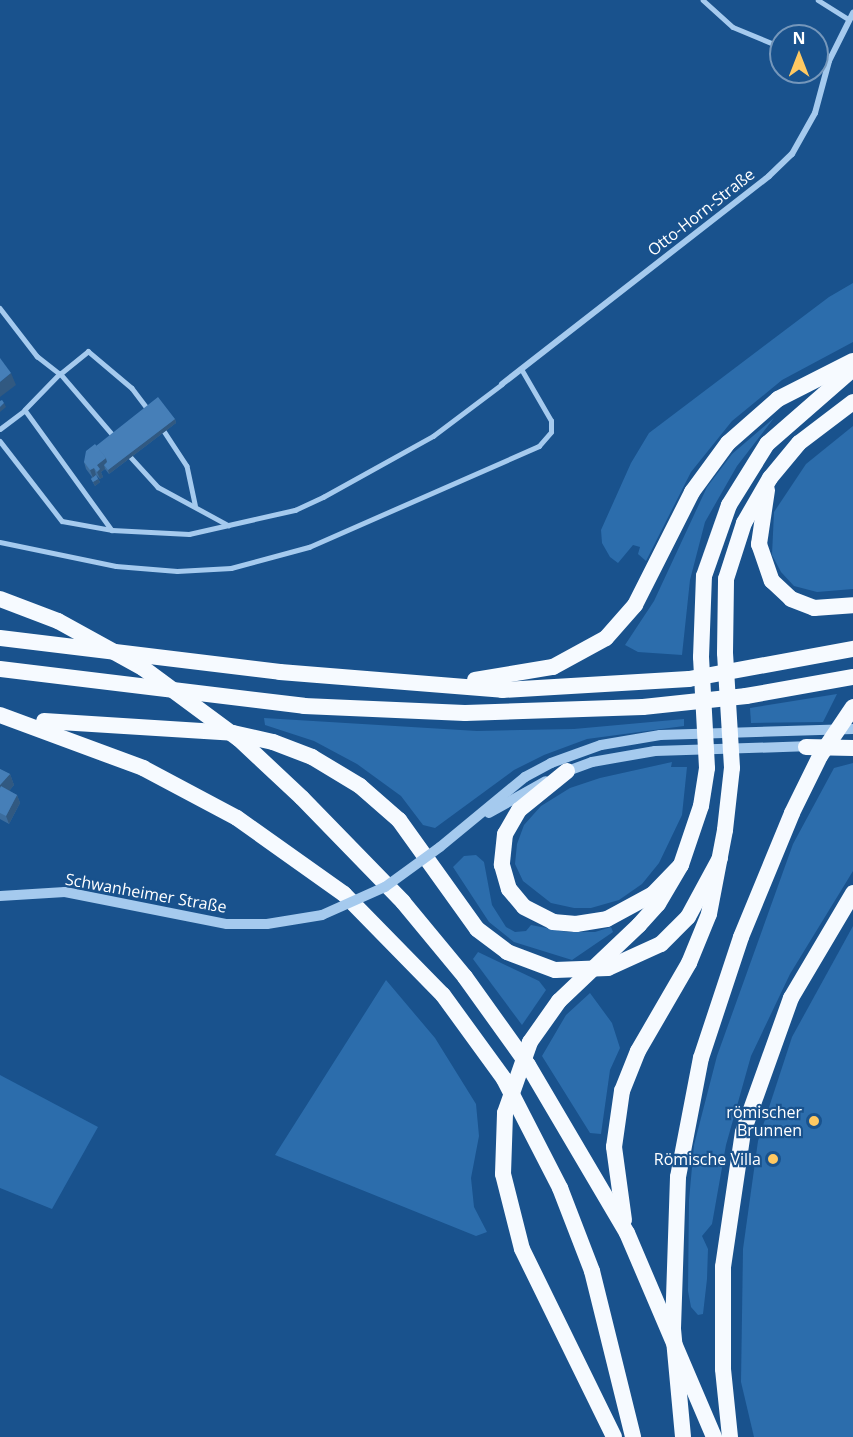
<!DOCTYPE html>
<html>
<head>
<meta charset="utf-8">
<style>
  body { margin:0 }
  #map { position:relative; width:853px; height:1437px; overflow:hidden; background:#19528d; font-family:"Open Sans",sans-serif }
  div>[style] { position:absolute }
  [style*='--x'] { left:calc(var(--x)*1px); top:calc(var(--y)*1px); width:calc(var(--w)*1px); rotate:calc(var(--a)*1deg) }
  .green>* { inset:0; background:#2c6dac }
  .service>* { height:4.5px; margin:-2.25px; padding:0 2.25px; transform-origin:2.25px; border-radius:2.25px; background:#a5caee }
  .minor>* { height:6px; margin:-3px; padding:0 3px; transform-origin:3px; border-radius:3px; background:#a5caee }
  .tertiary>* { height:10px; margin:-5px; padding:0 5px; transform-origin:5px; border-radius:5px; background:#a5caee }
  .trunk>* { height:16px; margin:-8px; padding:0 8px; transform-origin:8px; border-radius:8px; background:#f6faff }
  .tertiary-bridge>* { height:10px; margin:-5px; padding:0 5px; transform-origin:5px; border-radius:5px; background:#a5caee }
  .trunk-bridge>* { height:16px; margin:-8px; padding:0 8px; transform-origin:8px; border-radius:8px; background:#f6faff }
  .wall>* { inset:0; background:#3c6d9e }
  .shaded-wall>* { inset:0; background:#315981 }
  .building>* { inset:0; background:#467fb8 }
  .dots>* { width:16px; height:16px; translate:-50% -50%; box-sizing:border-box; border:3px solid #19528d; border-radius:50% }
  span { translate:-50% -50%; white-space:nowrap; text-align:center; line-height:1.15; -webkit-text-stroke:4.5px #19528d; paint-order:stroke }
  .street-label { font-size:16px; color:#fff }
  .poi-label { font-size:16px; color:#fff }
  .right { translate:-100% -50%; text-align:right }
  .north { position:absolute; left:769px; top:24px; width:60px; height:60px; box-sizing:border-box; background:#19528d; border:2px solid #7597bb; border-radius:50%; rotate:0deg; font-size:16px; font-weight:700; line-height:24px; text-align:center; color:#fff }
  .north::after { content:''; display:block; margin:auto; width:21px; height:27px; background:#ffc962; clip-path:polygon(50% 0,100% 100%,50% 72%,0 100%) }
</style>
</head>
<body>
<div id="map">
  <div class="green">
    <i style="clip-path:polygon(853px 283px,853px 342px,782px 380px,732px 421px,691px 472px,646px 561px,638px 554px,640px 547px,633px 545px,618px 563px,610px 557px,602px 543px,601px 530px,631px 463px,649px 433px,829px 297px)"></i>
    <i style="clip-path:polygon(774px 418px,737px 466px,705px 522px,690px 580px,682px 655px,638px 652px,625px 645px,654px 601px,707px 487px,732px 454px)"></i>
    <i style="clip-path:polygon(853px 426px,853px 589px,817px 592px,794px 586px,781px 572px,772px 555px,774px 512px,806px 464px)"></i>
    <i style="clip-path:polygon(837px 694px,823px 722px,751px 723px,750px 708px)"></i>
    <i style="clip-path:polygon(264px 718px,477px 731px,574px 729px,684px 719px,684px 726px,587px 739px,544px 755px,514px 770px,435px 828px,423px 825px,401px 796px,357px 764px,314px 741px,265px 725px)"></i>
    <i style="clip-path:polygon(672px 762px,671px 767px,687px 767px,682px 815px,659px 863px,642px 884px,619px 900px,591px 908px,574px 908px,551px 903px,523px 881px,515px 864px,517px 844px,524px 825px,541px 806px,570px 788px,600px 778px)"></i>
    <i style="clip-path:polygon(853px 763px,853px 871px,790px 974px,751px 1056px,726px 1145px,712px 1224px,702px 1236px,708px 1249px,707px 1279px,703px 1314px,698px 1315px,691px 1307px,688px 1291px,689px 1200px,694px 1145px,717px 1056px,793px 844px,834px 768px)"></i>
    <i style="clip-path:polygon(476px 855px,484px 862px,492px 905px,506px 927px,515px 932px,526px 931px,531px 925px,567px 932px,595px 932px,611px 927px,613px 932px,572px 960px,514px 942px,489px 922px,453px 867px,464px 856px)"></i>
    <i style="clip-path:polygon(853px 926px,853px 1437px,754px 1437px,741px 1382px,743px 1249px,758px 1141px,792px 1037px)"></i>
    <i style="clip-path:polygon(478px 952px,539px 981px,546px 990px,522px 1025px,473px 959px)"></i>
    <i style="clip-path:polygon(386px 980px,435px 1038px,476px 1104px,479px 1136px,471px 1178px,474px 1207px,487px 1232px,476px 1236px,275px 1155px)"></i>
    <i style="clip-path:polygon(590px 993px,612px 1023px,620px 1048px,610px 1070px,601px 1134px,590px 1133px,542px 1056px,566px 1015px)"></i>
    <i style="clip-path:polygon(0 1075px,98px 1127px,52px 1209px,0 1188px)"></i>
  </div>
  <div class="service">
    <i style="--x:703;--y:0;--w:40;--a:42"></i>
    <i style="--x:733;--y:27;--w:52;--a:22.6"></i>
    <i style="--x:818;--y:0;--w:36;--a:32"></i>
    <i style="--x:817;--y:58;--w:12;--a:14"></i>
    <i style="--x:0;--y:308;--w:61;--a:52.4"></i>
    <i style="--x:37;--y:356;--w:29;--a:38"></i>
    <i style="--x:60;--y:374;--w:36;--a:-39"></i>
    <i style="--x:88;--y:351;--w:57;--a:40.1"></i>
    <i style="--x:132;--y:388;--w:30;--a:53"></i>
    <i style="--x:162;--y:428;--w:45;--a:56.7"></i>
    <i style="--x:187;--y:466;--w:40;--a:78"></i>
    <i style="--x:0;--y:429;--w:31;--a:-37"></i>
    <i style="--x:114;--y:437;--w:83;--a:-130.6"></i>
    <i style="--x:60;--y:374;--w:50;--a:134.2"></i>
    <i style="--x:25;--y:410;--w:148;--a:54.1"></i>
    <i style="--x:112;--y:530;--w:77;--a:3"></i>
    <i style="--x:189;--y:534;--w:109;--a:-12.8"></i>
    <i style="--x:295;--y:510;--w:31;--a:-25"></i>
    <i style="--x:323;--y:497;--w:126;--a:-29"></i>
    <i style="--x:433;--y:436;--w:86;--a:-37"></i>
    <i style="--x:0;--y:441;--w:101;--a:52.2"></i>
    <i style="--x:62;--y:521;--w:51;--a:10.2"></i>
    <i style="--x:127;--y:453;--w:46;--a:47.6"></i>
    <i style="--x:158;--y:487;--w:80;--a:28.5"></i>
    <i style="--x:0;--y:542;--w:118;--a:11.7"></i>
    <i style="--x:116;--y:566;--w:61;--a:4.7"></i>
    <i style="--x:177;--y:571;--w:54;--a:-3.2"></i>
    <i style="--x:231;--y:568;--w:81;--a:-15.1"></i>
    <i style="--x:309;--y:547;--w:251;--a:-23.7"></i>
    <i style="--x:539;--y:446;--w:18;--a:-49"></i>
    <i style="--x:551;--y:432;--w:11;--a:-90"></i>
    <i style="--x:551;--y:421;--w:60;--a:-120"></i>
  </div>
  <div class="minor">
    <i style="--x:502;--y:384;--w:338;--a:-37.9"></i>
    <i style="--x:769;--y:176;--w:32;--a:-44"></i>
    <i style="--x:792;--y:154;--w:47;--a:-60.7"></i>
    <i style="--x:815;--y:113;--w:54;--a:-74.9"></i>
    <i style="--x:829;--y:61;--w:54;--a:-63.4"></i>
  </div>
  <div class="tertiary">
    <i style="--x:562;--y:773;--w:32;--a:-20"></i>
    <i style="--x:592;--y:762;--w:64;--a:-9.9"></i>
    <i style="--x:655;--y:751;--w:156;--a:-1.8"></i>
    <i style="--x:489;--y:813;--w:65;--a:-29.3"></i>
    <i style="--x:440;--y:847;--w:110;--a:-39.5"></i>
    <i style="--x:525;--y:777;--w:30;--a:-28"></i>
    <i style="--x:551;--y:763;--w:53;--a:-19.8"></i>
    <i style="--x:601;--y:745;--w:60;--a:-9.6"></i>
    <i style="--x:660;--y:735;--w:193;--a:-1.8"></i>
    <i style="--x:0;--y:896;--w:65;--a:-3.5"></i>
    <i style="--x:65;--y:892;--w:165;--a:11.2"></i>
    <i style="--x:227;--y:924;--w:40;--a:0"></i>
    <i style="--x:267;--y:924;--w:56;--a:-9.3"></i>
  </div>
  <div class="trunk">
    <i style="--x:767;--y:490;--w:55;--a:98.4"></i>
    <i style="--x:759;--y:544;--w:39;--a:71"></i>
    <i style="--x:772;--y:581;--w:26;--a:43"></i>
    <i style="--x:791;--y:599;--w:25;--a:21"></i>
    <i style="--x:814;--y:608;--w:39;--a:-4"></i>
    <i style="--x:0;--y:638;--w:282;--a:6.9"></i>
    <i style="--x:280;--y:672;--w:223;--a:4.6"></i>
    <i style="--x:502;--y:690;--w:187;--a:-3.4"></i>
    <i style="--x:689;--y:679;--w:167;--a:-10.4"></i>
    <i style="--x:725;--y:653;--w:74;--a:-89.2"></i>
    <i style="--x:726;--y:579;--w:59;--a:-72.2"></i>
    <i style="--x:744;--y:523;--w:52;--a:-60"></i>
    <i style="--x:770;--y:478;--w:45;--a:-50.4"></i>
    <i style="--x:799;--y:443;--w:68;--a:-37.2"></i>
    <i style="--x:701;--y:657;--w:81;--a:-87.9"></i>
    <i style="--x:704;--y:576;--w:75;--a:-70.6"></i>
    <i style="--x:729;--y:505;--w:72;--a:-58.1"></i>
    <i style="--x:767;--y:444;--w:114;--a:-41.1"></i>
    <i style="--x:0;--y:669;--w:306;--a:6.9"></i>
    <i style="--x:304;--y:706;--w:161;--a:2.5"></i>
    <i style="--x:465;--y:713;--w:178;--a:-1.9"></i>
    <i style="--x:643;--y:707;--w:104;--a:-6.1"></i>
    <i style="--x:746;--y:696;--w:109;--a:-10.1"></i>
    <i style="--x:475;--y:680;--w:79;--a:-9.5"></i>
    <i style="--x:553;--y:667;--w:60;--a:-28.7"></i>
    <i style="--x:606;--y:638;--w:44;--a:-48.7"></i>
    <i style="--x:635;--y:605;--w:127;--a:-63.2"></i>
    <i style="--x:692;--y:492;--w:61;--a:-53.7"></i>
    <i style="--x:728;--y:443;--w:67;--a:-41.3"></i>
    <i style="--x:778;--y:399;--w:84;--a:-26.9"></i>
    <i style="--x:0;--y:715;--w:153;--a:20.3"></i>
    <i style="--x:143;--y:768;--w:106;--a:28"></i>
    <i style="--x:237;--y:818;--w:131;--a:35.4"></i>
    <i style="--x:344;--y:894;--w:141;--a:45.6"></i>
    <i style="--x:443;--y:995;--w:104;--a:54"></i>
    <i style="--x:504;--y:1079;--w:123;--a:62.8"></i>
    <i style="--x:560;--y:1188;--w:89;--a:68.9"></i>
    <i style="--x:592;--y:1271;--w:171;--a:76.1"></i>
    <i style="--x:44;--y:721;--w:189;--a:3.6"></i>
    <i style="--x:233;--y:733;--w:41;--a:12.7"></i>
    <i style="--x:273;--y:742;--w:42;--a:21"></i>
    <i style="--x:312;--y:757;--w:56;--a:31.1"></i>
    <i style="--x:360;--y:786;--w:52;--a:41.1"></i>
    <i style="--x:399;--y:820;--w:134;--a:54.4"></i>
    <i style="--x:477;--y:929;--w:38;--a:37"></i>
    <i style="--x:507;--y:952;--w:51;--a:20.6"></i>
    <i style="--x:555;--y:970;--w:53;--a:-2.2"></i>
    <i style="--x:608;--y:968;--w:58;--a:-24.4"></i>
    <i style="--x:661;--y:944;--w:38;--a:-45"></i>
    <i style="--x:688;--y:917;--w:67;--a:-61.5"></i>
    <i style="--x:806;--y:747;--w:47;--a:1.2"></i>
    <i style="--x:567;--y:771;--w:62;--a:140.9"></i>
    <i style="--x:519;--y:810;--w:28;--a:120"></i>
    <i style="--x:505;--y:834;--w:31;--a:96"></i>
    <i style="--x:502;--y:865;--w:25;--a:74"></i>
    <i style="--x:509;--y:889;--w:23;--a:50"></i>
    <i style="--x:524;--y:907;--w:33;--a:27"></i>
    <i style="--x:553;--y:922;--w:23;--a:5"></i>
    <i style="--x:576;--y:924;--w:31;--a:-9"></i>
    <i style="--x:607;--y:919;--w:52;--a:-28.5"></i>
    <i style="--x:653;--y:894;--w:40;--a:-46"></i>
    <i style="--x:302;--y:798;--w:145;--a:45.8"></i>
    <i style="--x:403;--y:902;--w:97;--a:50.4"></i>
    <i style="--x:465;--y:977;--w:108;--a:54.4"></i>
    <i style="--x:528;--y:1065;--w:195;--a:59.5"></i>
    <i style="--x:627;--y:1233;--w:222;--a:66.9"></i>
    <i style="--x:639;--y:925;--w:28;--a:-48"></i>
    <i style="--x:658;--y:904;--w:45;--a:-59.5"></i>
    <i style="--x:681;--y:865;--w:62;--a:-71.3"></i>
    <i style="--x:701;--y:806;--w:38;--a:-81"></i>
    <i style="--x:503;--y:1174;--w:77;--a:75.8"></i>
    <i style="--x:522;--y:1249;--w:209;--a:63.9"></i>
    <i style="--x:624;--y:1220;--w:74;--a:-97.8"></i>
    <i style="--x:614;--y:1147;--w:57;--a:-81.9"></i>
    <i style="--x:622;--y:1091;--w:43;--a:-68.2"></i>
    <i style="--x:638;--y:1051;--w:102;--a:-59.9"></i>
    <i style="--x:689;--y:963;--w:53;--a:-67.8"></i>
    <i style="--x:709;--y:914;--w:86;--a:-79.2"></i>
    <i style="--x:725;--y:830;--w:62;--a:-83.6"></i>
    <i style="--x:673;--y:1328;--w:151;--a:-88.1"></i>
    <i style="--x:678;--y:1177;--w:121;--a:-79.1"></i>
    <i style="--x:701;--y:1058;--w:127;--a:-71.7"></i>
    <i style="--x:741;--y:937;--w:134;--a:-67.6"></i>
    <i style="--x:730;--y:1437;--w:68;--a:-95.9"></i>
    <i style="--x:723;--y:1369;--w:102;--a:-90"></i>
    <i style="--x:723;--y:1267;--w:136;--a:-81.6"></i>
    <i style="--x:743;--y:1132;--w:142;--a:-70.3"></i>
    <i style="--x:791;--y:998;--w:122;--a:-59.4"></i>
  </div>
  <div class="tertiary-bridge">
    <i style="--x:322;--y:915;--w:69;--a:-24"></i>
    <i style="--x:385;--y:887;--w:68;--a:-36"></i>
  </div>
  <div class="trunk-bridge">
    <i style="--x:0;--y:599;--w:62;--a:20.8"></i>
    <i style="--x:58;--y:621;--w:97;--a:28.9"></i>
    <i style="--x:143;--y:668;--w:119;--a:36.5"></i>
    <i style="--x:239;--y:739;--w:86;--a:43.1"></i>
    <i style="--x:725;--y:653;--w:115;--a:86.5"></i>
    <i style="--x:701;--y:657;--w:111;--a:86.9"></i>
    <i style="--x:792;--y:813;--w:64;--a:-63.8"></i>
    <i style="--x:820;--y:756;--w:59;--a:-56"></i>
    <i style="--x:503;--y:1174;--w:61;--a:-88.1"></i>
    <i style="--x:505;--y:1113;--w:75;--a:-70.6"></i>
    <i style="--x:530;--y:1042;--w:50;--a:-54.7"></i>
    <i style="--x:559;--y:1001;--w:110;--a:-43.5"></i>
    <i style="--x:673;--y:1329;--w:108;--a:84.7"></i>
  </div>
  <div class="wall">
    <i style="clip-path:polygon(175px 419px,176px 423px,109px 474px,105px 469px,101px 472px,103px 477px,100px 479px,96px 475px,100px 482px,95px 486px,91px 479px,92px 477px,86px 469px,84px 462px,96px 446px)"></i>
    <i style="clip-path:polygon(0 769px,10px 774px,14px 785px,9px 791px,17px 795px,20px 803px,9px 824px,0 819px)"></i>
  </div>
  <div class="shaded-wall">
    <i style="clip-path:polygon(11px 373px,16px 385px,0 397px,0 382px)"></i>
    <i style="clip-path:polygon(4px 403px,6px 407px,0 412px,0 407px)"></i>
    <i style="clip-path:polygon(175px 419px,176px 423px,109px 474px,108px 470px)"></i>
    <i style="clip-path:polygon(106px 458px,109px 466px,104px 465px,105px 469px,101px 472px,103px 477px,100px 479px,97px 472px,97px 465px)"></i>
    <i style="clip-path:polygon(94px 468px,96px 475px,93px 478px,90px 470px)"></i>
    <i style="clip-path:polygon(98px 479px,100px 482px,95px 486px,93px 482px)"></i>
    <i style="clip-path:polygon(10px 774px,14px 785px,0 802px,0 785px)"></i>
    <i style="clip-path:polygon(17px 795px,20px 803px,9px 824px,6px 816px)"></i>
  </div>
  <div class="building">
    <i style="clip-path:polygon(0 358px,11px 373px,0 382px)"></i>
    <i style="clip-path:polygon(158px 397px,175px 419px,108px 470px,104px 465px,107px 462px,106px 458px,96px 446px)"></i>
    <i style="clip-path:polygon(2px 400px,4px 403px,0 407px,0 401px)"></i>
    <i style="clip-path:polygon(95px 444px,106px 458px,97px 465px,100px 469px,97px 472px,94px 468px,90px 470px,84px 462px,86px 451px)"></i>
    <i style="clip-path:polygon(96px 475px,98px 479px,93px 482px,91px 479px)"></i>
    <i style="clip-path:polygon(0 769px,10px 774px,0 785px)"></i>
    <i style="clip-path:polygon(1px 786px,17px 795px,6px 816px,0 813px,0 788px)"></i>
  </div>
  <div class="dots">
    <i style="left:814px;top:1121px;background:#ffc962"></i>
    <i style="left:773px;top:1159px;background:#ffc962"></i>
  </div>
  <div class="street-label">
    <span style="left:701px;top:212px;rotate:-38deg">Otto-Horn-Straße</span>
    <span style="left:146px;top:893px;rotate:10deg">Schwanheimer Straße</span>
  </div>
  <div class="poi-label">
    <span class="right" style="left:802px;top:1121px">römischer<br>Brunnen</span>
    <span class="right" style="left:761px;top:1159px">Römische Villa</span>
  </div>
  <div class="north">N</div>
</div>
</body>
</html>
